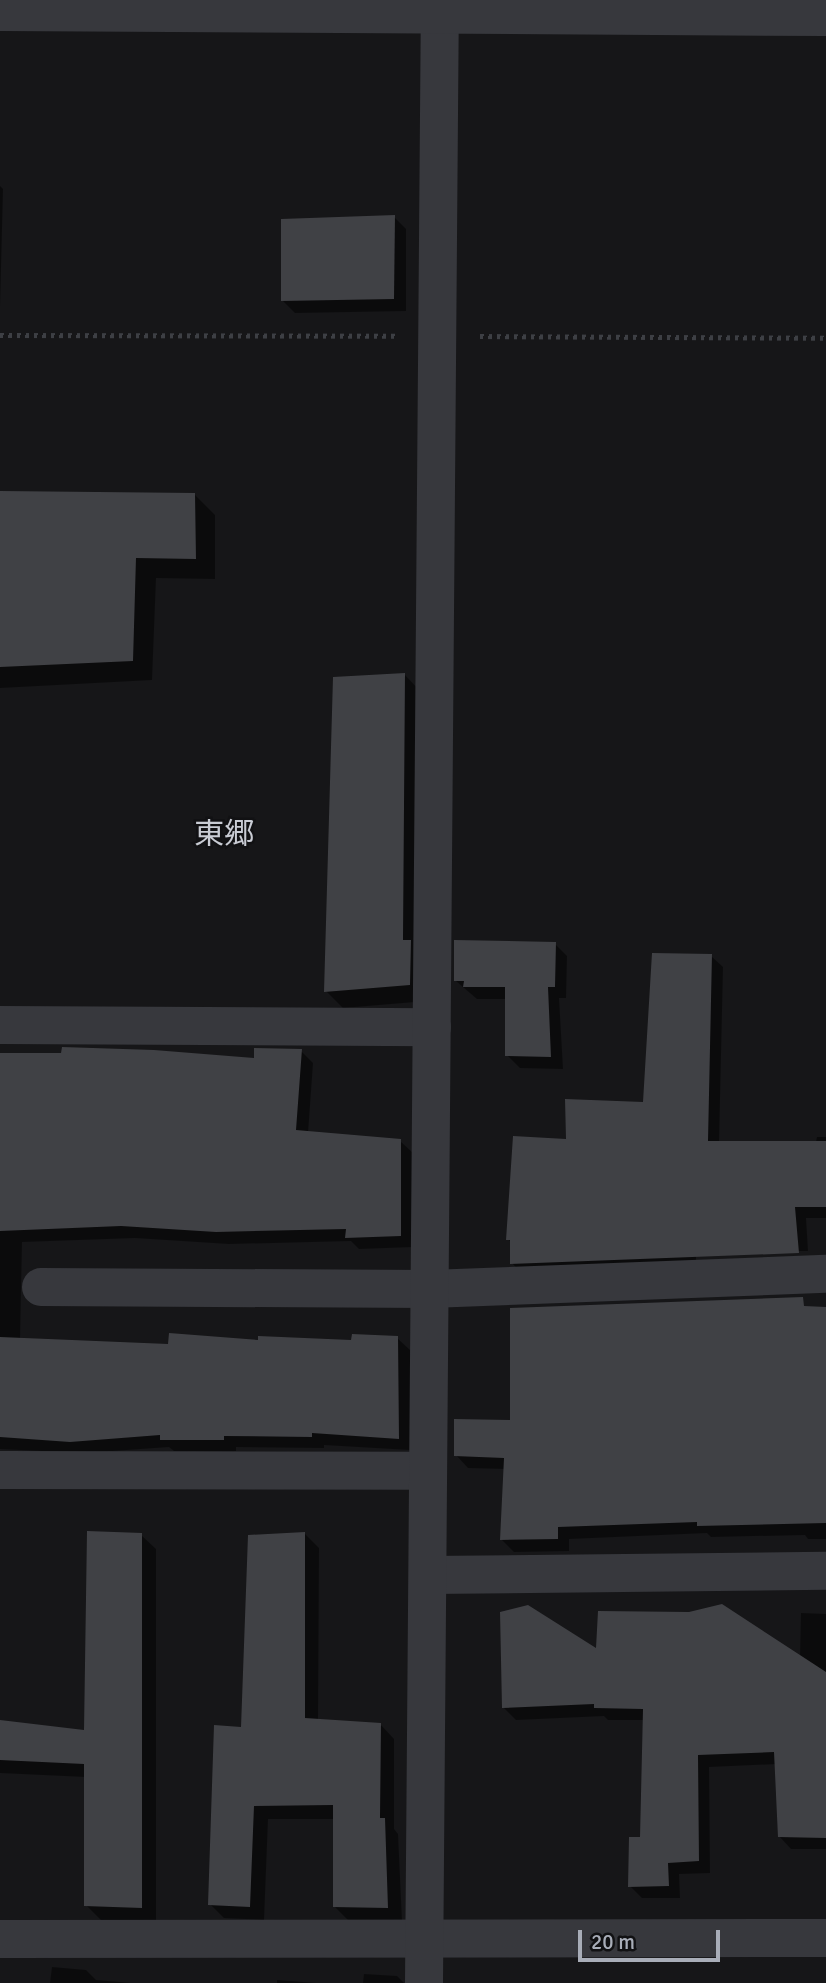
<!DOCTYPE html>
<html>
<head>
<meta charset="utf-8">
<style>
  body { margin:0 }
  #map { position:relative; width:826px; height:1983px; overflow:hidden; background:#161618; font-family:Signika,"Noto Sans JP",sans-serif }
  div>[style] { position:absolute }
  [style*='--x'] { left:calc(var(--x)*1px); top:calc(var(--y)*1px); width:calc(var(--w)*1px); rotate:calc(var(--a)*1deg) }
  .shadow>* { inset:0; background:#0007 }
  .building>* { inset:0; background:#404145 }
  .path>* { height:4.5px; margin-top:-2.25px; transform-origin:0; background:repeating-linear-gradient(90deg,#3d3f44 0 3.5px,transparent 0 8.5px) }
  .minor>* { height:38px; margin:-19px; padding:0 19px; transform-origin:19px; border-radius:19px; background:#37383d }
  .tertiary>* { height:38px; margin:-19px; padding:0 19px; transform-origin:19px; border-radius:19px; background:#37383d }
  span { translate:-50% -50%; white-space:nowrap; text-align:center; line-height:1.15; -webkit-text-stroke:5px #111113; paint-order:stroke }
  .quarter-label { font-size:30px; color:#c9ccd4 }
  .scale { position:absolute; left:578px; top:1930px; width:142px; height:32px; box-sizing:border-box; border:4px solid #a8adb8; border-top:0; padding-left:9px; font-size:21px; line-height:24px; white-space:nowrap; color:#a8adb8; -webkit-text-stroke:5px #111113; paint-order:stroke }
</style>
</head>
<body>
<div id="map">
  <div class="shadow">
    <i style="clip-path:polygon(0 186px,3px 189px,0 307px)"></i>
    <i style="clip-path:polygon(394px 217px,406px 229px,406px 311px,295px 313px,282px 300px)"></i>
    <i style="clip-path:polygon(0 492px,195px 495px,215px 515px,215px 579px,156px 578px,152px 680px,0 688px)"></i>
    <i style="clip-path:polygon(404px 674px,421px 692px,427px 1001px,343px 1008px,326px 991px)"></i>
    <i style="clip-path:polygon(555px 944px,567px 956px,566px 998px,559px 998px,563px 1069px,520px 1068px,507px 1055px,507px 999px,477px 999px,456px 981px)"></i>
    <i style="clip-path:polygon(711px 956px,723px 967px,719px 1143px,816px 1142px,817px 1137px,826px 1137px,826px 1218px,806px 1218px,808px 1251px,696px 1251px,696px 1268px,523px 1275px,512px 1263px,512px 1243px,508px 1239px,567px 1141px,644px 1104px)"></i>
    <i style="clip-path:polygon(301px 1051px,313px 1063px,308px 1133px,400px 1141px,413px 1153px,413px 1247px,359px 1249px,351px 1241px,229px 1244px,135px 1238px,22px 1242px,20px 1340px,170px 1346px,353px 1342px,397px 1338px,410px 1350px,410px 1450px,324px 1445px,324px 1448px,236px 1447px,236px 1451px,174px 1451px,169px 1447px,84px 1453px,0 1449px,0 1055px,255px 1060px)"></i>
    <i style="clip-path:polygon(826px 1308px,826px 1539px,808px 1539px,805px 1535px,711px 1537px,707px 1533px,569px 1539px,569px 1551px,514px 1552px,502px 1540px,506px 1469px,468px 1468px,456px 1455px,511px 1422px)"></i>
    <i style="clip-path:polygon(305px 1534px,319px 1548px,318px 1721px,380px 1724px,394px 1739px,394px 1829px,398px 1834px,402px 1921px,349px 1921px,335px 1907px,335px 1819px,268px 1819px,264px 1920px,224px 1918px,210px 1904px,243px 1729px)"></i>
    <i style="clip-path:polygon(141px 1535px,156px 1549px,156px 1922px,101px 1920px,86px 1905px,86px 1777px,0 1773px,0 1722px,86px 1732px)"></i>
    <i style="clip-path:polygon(801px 1613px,826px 1614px,826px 1849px,791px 1849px,779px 1836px,777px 1764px,709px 1767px,710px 1873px,679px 1874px,680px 1898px,642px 1898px,630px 1886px,642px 1839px,644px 1720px,608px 1720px,604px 1716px,516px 1720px,504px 1708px,598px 1651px,800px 1657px)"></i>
    <i style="clip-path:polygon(52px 1967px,86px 1970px,96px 1980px,131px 1983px,50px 1983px)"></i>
    <i style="clip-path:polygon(364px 1974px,397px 1976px,404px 1983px,363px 1983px)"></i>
    <i style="clip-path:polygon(277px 1980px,316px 1983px,277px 1983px)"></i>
  </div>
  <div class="building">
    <i style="clip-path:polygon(395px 215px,394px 299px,281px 301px,281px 219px)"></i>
    <i style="clip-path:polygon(0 491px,195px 493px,196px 559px,136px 558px,133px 661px,0 667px)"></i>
    <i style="clip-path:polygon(405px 673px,403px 940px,411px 940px,410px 985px,324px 992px,333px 677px)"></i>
    <i style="clip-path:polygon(454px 940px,556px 942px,555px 987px,548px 987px,551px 1057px,505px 1056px,505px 987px,463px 987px,464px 981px,454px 981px)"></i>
    <i style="clip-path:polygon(652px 953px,712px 954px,708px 1141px,826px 1141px,826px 1207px,795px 1207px,799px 1253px,510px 1264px,510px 1240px,506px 1240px,513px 1136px,566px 1139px,565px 1099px,643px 1102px)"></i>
    <i style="clip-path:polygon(62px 1047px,154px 1050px,254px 1058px,254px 1048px,302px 1049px,296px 1130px,401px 1139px,401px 1236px,345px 1238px,346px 1229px,216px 1232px,121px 1226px,0 1231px,0 1053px,61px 1053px)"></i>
    <i style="clip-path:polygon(803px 1297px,804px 1306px,826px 1307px,826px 1523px,697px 1526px,697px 1522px,558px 1527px,558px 1539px,500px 1540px,504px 1458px,454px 1456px,454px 1419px,510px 1420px,510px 1308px)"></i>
    <i style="clip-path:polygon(169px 1333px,258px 1340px,258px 1336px,351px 1340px,352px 1334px,398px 1336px,399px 1439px,312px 1433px,312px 1437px,224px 1436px,224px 1440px,160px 1440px,160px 1435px,70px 1442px,0 1437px,0 1337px,168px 1344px)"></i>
    <i style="clip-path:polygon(87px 1531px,142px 1533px,142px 1908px,84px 1906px,84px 1764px,0 1760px,0 1720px,84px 1730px)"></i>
    <i style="clip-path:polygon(305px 1532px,305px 1718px,381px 1723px,380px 1818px,385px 1818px,388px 1908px,333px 1907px,333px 1805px,254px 1806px,250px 1907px,208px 1905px,214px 1725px,241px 1727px,248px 1535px)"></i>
    <i style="clip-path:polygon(722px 1604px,826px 1672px,826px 1838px,778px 1837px,774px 1752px,698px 1755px,699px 1861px,668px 1863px,669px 1886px,628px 1887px,629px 1837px,640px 1837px,643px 1709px,594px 1708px,594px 1704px,502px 1708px,500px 1612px,528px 1605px,596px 1648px,598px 1611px,689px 1612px)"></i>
  </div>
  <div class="path">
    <i style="--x:0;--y:335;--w:395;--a:0.1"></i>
    <i style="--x:480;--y:336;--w:346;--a:0.3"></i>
  </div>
  <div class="minor">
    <i style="--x:0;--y:1025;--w:432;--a:0.3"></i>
    <i style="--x:41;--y:1287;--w:389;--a:0.3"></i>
    <i style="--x:430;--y:1289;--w:396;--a:-2.2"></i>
    <i style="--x:0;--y:1470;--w:428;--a:0.1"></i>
    <i style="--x:428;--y:1575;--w:398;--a:-0.6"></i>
    <i style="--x:0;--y:1939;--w:826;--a:-0.07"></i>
    <i style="--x:424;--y:1983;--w:1983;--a:-89.54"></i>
  </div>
  <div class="tertiary">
    <i style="--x:0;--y:12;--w:826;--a:0.35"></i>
  </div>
  <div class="quarter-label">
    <span style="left:224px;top:835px">東郷</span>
  </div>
  <div class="scale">20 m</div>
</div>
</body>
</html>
